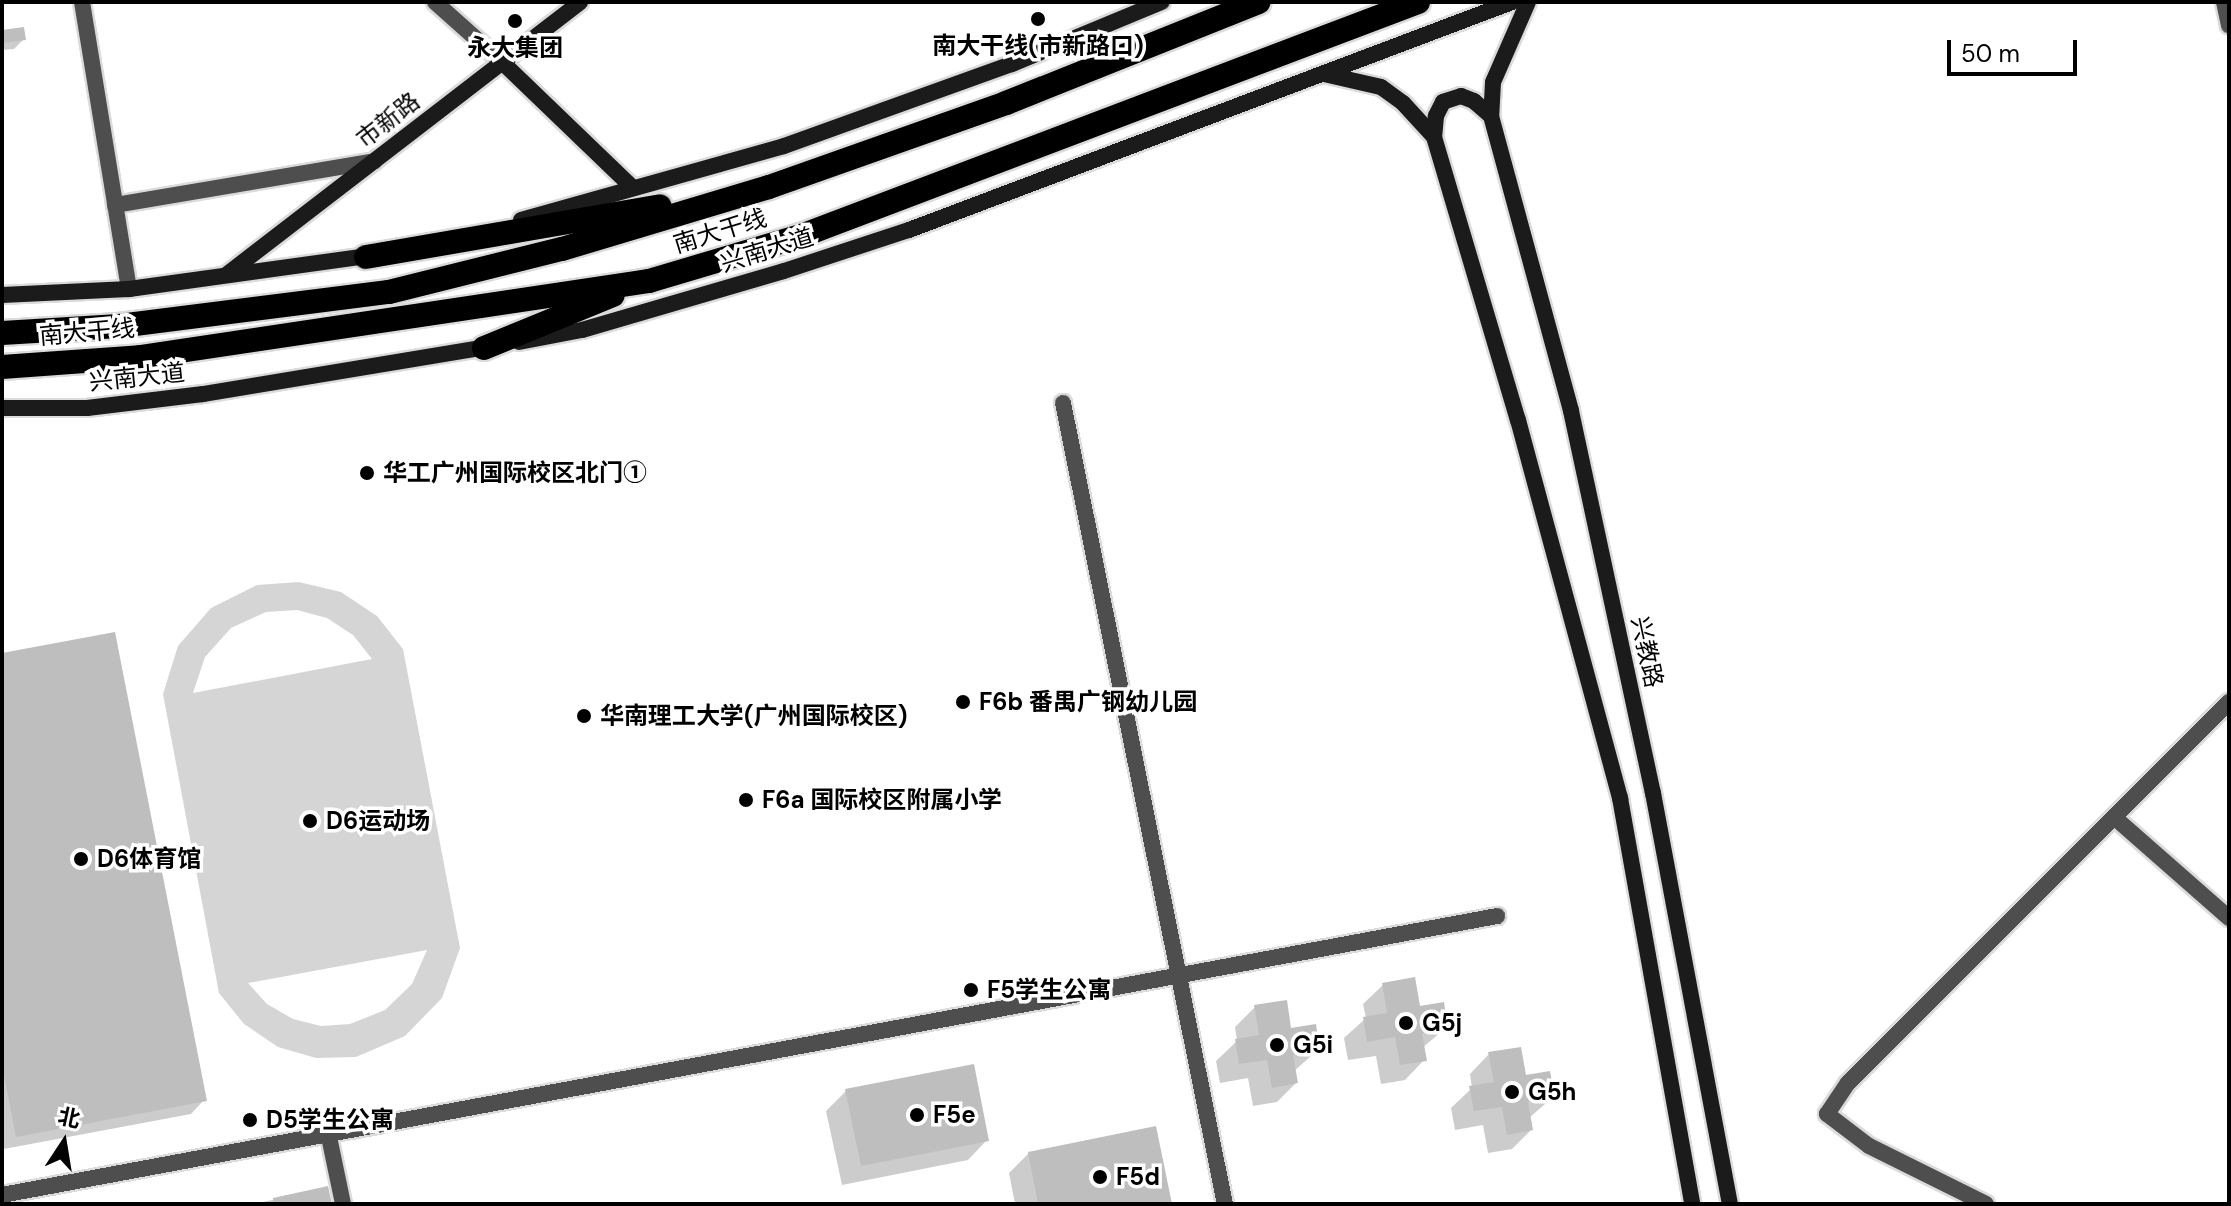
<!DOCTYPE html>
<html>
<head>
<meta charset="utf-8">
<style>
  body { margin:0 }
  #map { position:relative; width:2231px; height:1206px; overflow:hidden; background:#fff; font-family:"DM Sans","Noto Sans SC",sans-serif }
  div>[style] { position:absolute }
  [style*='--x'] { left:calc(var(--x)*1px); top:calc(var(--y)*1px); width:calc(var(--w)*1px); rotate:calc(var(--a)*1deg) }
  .green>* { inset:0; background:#d5d5d5 }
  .shadow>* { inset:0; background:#0003 }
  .building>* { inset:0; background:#bebebe }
  .roads { filter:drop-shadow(2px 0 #dbdbdb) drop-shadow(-2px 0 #dbdbdb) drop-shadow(0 2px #dbdbdb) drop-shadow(0 -2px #dbdbdb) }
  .street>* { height:16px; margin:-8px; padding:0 8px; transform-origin:8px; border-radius:8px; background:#4e4e4e }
  .secondary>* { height:16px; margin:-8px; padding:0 8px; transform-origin:8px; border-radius:8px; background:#1b1b1b }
  .highway>* { height:24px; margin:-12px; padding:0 12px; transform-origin:12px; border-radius:12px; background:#000 }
  .dots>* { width:22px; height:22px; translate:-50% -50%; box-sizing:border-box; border:4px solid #fff; border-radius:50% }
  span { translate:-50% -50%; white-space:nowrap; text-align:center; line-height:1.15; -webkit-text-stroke:7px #fff; paint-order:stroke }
  .poi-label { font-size:24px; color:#000; font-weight:700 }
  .left { translate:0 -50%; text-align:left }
  .street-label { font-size:24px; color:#000 }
  .frame { position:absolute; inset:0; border:4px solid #000; pointer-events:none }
  .north { position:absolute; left:24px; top:1102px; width:80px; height:80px; -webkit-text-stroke:6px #fff; paint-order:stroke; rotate:12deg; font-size:22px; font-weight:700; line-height:32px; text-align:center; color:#000 }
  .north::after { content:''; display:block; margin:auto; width:28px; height:36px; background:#000; clip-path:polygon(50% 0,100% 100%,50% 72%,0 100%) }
  .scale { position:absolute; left:1947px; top:40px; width:130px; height:36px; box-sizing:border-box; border:4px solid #000; border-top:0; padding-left:10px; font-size:24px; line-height:28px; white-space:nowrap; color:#000; -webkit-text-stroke:6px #fff; paint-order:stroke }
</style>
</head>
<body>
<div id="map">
  <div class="green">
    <i style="clip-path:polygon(evenodd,299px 582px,341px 592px,377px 616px,403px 649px,460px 948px,442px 998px,405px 1036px,356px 1057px,316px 1058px,278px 1047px,244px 1024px,219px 993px,163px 694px,178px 646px,211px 608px,257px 585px,299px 582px,297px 610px,327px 618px,353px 635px,372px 659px,193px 693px,205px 657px,231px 628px,266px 612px,297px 610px,299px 582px,427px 950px,412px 984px,385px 1010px,350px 1024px,321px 1026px,293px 1019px,267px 1004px,248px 983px,427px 950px)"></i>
  </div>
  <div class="shadow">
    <i style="clip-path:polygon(2px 32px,24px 39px,14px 49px,2px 50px)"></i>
    <i style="clip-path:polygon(2px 655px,204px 1100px,191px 1114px,4px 1149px)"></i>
    <i style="clip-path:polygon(1383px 985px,1446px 1028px,1422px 1048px,1424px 1060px,1405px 1080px,1381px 1084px,1376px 1056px,1348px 1060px,1344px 1038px,1366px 1018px,1363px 1004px)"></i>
    <i style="clip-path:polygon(1255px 1007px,1318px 1050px,1294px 1071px,1296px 1083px,1277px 1102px,1253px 1106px,1248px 1078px,1220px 1083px,1216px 1061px,1237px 1041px,1235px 1027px)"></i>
    <i style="clip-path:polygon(1489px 1054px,1553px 1097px,1529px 1118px,1531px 1130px,1512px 1149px,1488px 1153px,1483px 1125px,1455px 1130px,1451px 1108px,1472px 1088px,1470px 1074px)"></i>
    <i style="clip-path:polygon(846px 1091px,987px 1140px,968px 1160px,842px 1185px,826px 1111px)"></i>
    <i style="clip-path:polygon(1029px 1153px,1168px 1204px,1015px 1204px,1009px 1173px)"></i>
    <i style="clip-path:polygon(326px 1188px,330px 1204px,254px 1204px)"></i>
  </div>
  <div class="building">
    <i style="clip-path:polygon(24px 27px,26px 40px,2px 43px,2px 30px)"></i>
    <i style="clip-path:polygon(115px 632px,207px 1101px,16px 1137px,2px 1064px,2px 653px)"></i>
    <i style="clip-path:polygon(1415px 977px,1420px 1006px,1444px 1002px,1448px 1029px,1422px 1033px,1427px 1061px,1400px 1065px,1395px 1037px,1367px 1042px,1363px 1017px,1387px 1013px,1382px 983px)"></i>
    <i style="clip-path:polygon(1287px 1000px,1291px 1028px,1316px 1024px,1320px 1051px,1293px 1055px,1298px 1083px,1272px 1088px,1267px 1060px,1239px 1064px,1235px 1039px,1259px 1035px,1254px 1005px)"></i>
    <i style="clip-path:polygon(1521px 1047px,1526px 1075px,1550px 1071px,1555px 1098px,1528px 1102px,1533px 1130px,1507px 1135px,1502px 1107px,1474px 1111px,1469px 1086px,1494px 1082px,1488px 1052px)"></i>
    <i style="clip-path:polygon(974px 1064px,989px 1141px,861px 1166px,845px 1089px)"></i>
    <i style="clip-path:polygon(1156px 1126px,1172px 1204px,1038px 1204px,1028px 1152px)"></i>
    <i style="clip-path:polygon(328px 1186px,332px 1204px,274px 1204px,273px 1198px)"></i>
  </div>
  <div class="roads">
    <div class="street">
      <i style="--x:82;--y:2;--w:291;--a:80.7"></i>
      <i style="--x:435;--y:2;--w:90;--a:41.8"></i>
      <i style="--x:2224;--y:2;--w:24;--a:78"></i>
      <i style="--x:115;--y:205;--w:263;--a:-9.6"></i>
      <i style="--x:1063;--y:403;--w:817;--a:78.57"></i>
      <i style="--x:2114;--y:817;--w:153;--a:41.3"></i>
      <i style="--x:328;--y:1132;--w:74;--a:78.2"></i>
      <i style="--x:2;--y:1195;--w:1521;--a:-10.57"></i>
      <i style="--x:1986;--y:1204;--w:131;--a:-153.6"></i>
      <i style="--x:1869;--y:1146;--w:53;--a:-142.7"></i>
      <i style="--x:1827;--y:1114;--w:37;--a:-56"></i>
      <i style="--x:1848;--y:1083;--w:539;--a:-45"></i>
    </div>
    <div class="secondary">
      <i style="--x:1528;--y:2;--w:87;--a:113.6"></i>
      <i style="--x:1493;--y:82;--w:34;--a:93"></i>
      <i style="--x:1491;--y:116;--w:306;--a:74.8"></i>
      <i style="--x:1571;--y:411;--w:391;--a:77.9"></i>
      <i style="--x:1653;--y:793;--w:418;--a:79.4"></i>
      <i style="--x:502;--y:62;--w:180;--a:43.9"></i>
      <i style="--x:1324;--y:74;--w:58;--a:12.8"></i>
      <i style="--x:1381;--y:87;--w:27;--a:36"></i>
      <i style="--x:1403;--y:103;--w:46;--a:47.6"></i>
      <i style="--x:1491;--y:116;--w:23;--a:-139"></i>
      <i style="--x:1474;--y:101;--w:14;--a:-159"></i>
      <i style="--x:1461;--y:96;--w:19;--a:162"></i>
      <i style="--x:1443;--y:102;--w:16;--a:117"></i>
      <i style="--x:1436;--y:116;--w:21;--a:95"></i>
      <i style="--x:1434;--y:137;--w:295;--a:73.5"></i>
      <i style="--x:1518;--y:420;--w:392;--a:74.9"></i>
      <i style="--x:1620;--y:798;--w:412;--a:79.9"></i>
      <i style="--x:521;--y:220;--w:273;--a:-15.7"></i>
      <i style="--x:784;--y:146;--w:242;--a:-19.8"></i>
      <i style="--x:1012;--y:64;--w:162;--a:-22.5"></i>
      <i style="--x:226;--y:275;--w:447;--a:-37.6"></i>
      <i style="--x:2;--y:295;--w:127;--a:-2.7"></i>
      <i style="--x:129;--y:289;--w:247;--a:-7.9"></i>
      <i style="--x:519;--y:342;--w:64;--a:-10.8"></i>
      <i style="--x:582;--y:330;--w:210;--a:-16.3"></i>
      <i style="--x:784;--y:271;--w:132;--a:-18.2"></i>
      <i style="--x:909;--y:230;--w:645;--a:-20.71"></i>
      <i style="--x:2;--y:408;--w:85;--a:0"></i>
      <i style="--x:87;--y:408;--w:117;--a:-6.9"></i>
      <i style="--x:203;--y:394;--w:294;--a:-9.4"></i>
    </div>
    <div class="highway">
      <i style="--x:366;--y:257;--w:298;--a:-9.8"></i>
      <i style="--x:2;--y:333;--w:117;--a:-3.4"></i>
      <i style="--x:119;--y:326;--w:272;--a:-7.2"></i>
      <i style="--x:389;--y:292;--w:178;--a:-14"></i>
      <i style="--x:562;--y:249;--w:216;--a:-16.7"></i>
      <i style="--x:769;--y:187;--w:251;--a:-19.5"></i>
      <i style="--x:1006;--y:103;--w:272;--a:-21.8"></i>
      <i style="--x:484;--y:348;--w:139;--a:-22.3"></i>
      <i style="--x:2;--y:367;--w:138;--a:-4.1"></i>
      <i style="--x:140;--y:357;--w:515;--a:-8.49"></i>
      <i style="--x:649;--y:281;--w:159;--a:-16.5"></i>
      <i style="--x:801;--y:236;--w:660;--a:-20.77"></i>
    </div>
  </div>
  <div class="dots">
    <i style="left:1038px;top:19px;background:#000"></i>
    <i style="left:515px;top:21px;background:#000"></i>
    <i style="left:367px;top:473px;background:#000"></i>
    <i style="left:963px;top:702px;background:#000"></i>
    <i style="left:584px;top:716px;background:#000"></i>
    <i style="left:746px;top:800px;background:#000"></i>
    <i style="left:310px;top:821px;background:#000"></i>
    <i style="left:81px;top:859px;background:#000"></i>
    <i style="left:971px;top:990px;background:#000"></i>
    <i style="left:1406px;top:1023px;background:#000"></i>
    <i style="left:1277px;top:1045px;background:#000"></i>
    <i style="left:1512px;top:1092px;background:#000"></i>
    <i style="left:917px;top:1115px;background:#000"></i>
    <i style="left:250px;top:1120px;background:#000"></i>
    <i style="left:1100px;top:1177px;background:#000"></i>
  </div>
  <div class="poi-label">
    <span style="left:1038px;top:46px">南大干线(市新路口)</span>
    <span style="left:515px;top:48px">永大集团</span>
    <span class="left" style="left:383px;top:473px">华工广州国际校区北门①</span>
    <span class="left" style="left:979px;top:702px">F6b 番禺广钢幼儿园</span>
    <span class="left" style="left:600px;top:716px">华南理工大学(广州国际校区)</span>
    <span class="left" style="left:762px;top:800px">F6a 国际校区附属小学</span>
    <span class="left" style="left:326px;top:821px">D6运动场</span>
    <span class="left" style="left:97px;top:859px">D6体育馆</span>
    <span class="left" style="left:987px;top:990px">F5学生公寓</span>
    <span class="left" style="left:1422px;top:1023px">G5j</span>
    <span class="left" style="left:1293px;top:1045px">G5i</span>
    <span class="left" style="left:1528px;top:1092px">G5h</span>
    <span class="left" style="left:933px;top:1115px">F5e</span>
    <span class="left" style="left:266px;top:1120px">D5学生公寓</span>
    <span class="left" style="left:1116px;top:1177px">F5d</span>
  </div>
  <div class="street-label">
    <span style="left:388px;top:120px;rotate:-38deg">市新路</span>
    <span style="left:720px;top:231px;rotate:-17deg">南大干线</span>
    <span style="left:767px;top:250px;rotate:-17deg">兴南大道</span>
    <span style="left:87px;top:332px;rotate:-5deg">南大干线</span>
    <span style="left:137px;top:377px;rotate:-6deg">兴南大道</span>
    <span style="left:1647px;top:652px;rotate:78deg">兴教路</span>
  </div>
  <div class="frame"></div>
  <div class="north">北</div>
  <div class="scale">50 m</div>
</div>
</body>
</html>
